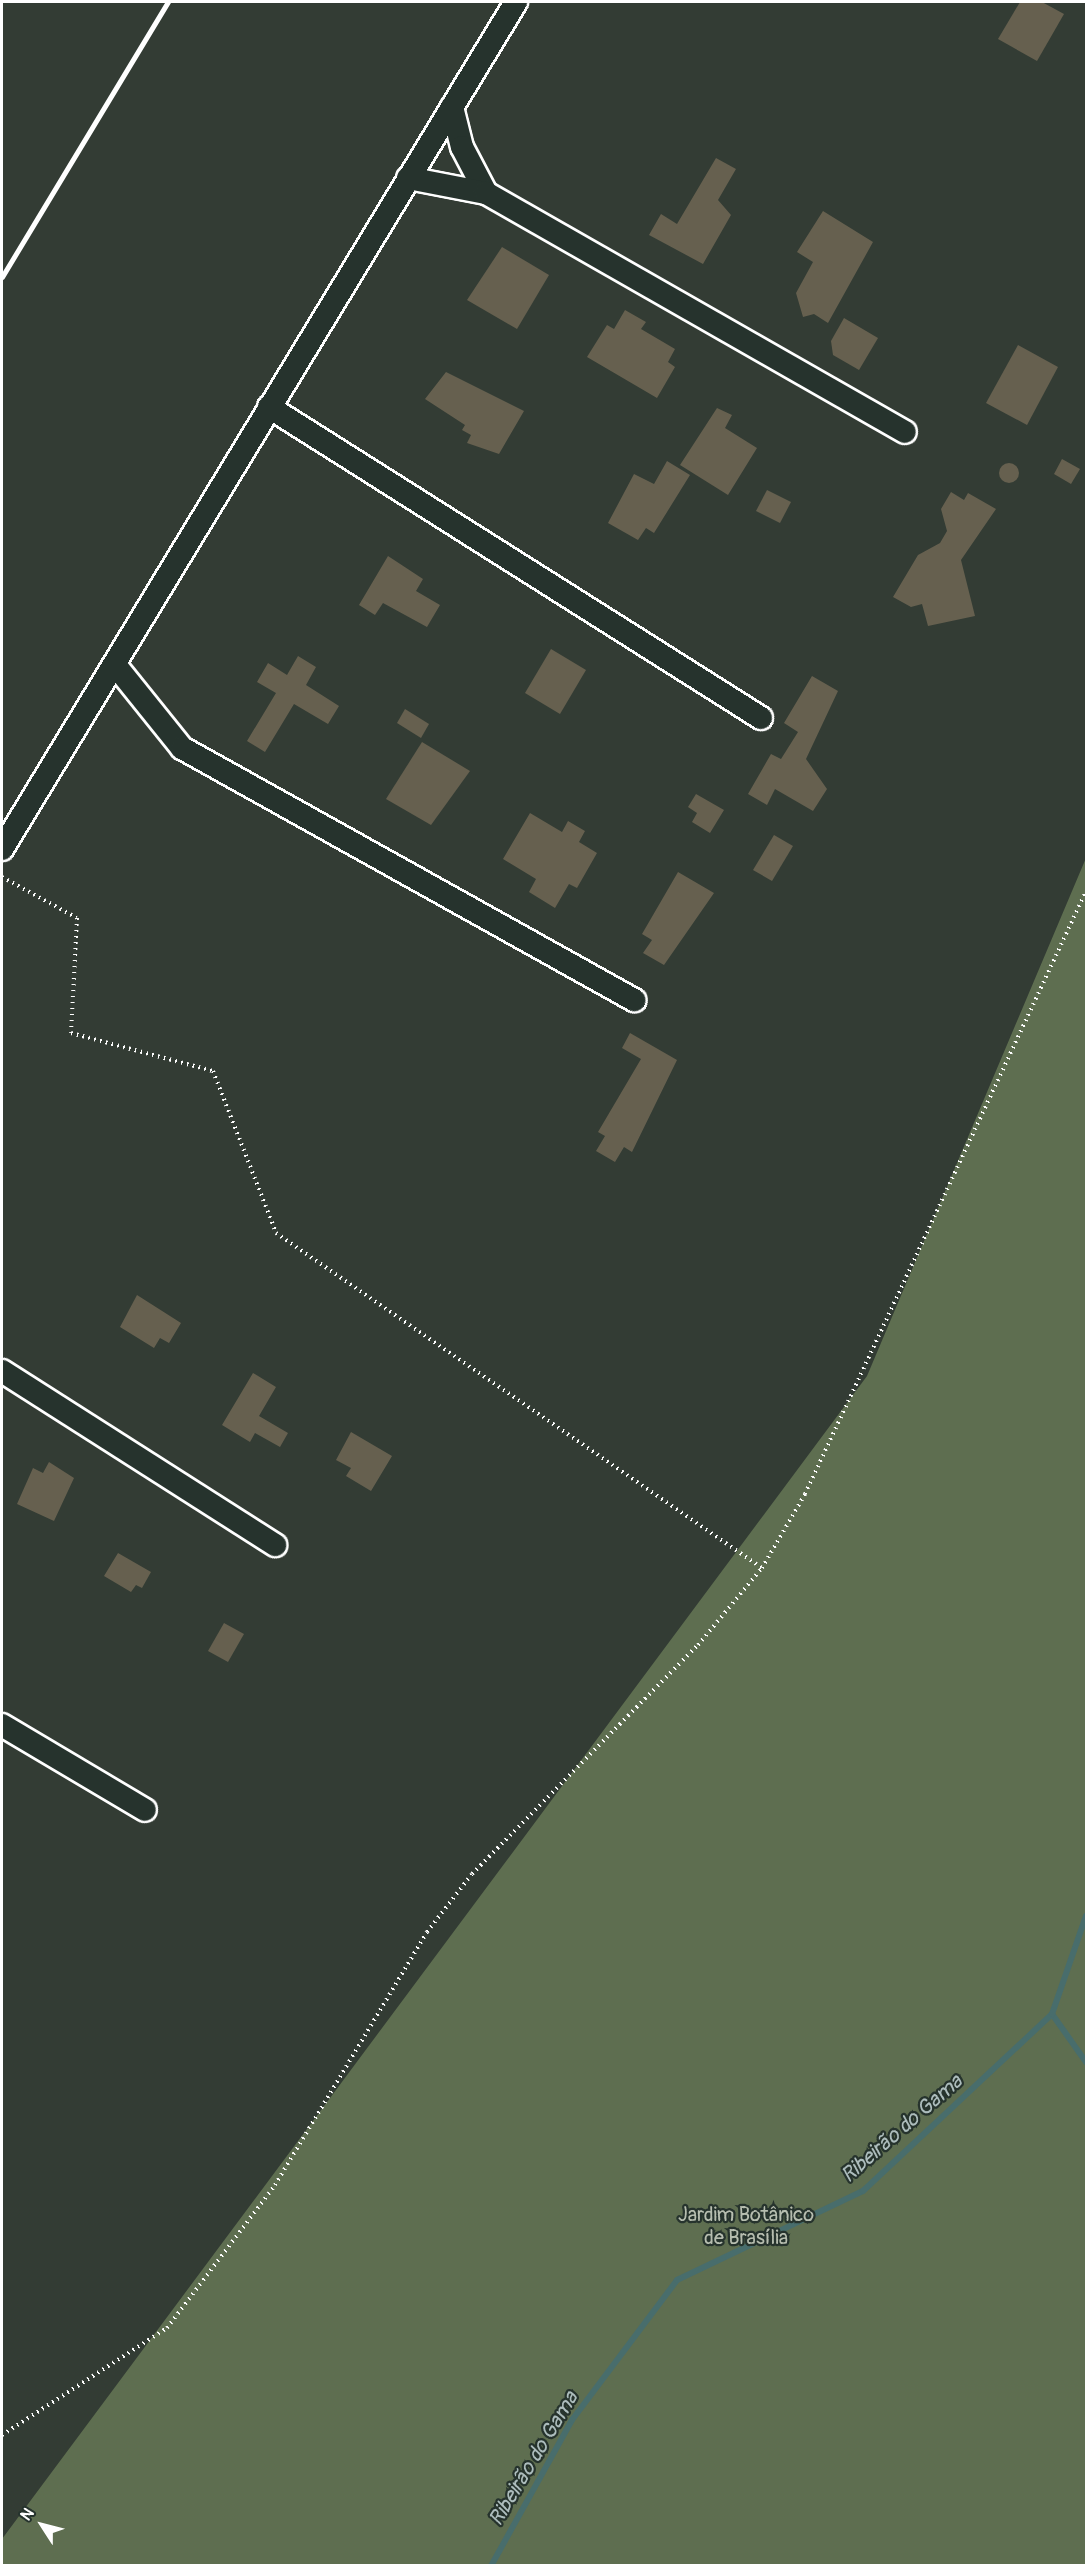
<!DOCTYPE html>
<html>
<head>
<meta charset="utf-8">
<style>
  body { margin:0 }
  #map { position:relative; width:1088px; height:2567px; overflow:hidden; background:#333c34; font-family:Pangolin,sans-serif }
  div>[style] { position:absolute }
  [style*='--x'] { left:calc(var(--x)*1px); top:calc(var(--y)*1px); width:calc(var(--w)*1px); rotate:calc(var(--a)*1deg) }
  .green>* { inset:0; background:#5e6e50 }
  .stream>* { height:6px; margin:-3px; padding:0 3px; transform-origin:3px; border-radius:3px; background:#486d6c }
  .building>* { inset:0; background:#66604f }
  .round { border-radius:50% }
  .path>* { height:4px; margin-top:-2px; transform-origin:0; background:repeating-linear-gradient(90deg,#fff 0 1.5px,transparent 0 6px) }
  .roads { filter:drop-shadow(2px 0 #fff) drop-shadow(-2px 0 #fff) drop-shadow(0 2px #fff) drop-shadow(0 -2px #fff) }
  .minor>* { height:22px; margin:-11px; padding:0 11px; transform-origin:11px; border-radius:11px; background:#26332d }
  .rail>* { height:4.5px; margin:-2.25px; padding:0 2.25px; transform-origin:2.25px; border-radius:2.25px; background:#fff }
  span { translate:-50% -50%; white-space:nowrap; text-align:center; line-height:1.15; -webkit-text-stroke:4.5px #26332d; paint-order:stroke }
  .park-label { font-size:20px; color:#b7beb0 }
  .water-label { font-size:21px; color:#adbdbd; font-style:italic }
  .frame { position:absolute; inset:0; border:3px solid #fff; pointer-events:none }
  .north { position:absolute; left:12px; top:2495px; width:60px; height:60px; -webkit-text-stroke:4px #26332d; paint-order:stroke; rotate:306deg; font-size:16px; font-weight:700; line-height:24px; text-align:center; color:#fff }
  .north::after { content:''; display:block; margin:auto; width:21px; height:27px; background:#fff; clip-path:polygon(50% 0,100% 100%,50% 72%,0 100%) }
</style>
</head>
<body>
<div id="map">
  <div class="green">
    <i style="clip-path:polygon(1086px 858px,1086px 2565px,2px 2565px,2px 2539px,867px 1376px)"></i>
  </div>
  <div class="stream">
    <i style="--x:1052;--y:2014;--w:59;--a:54.7"></i>
    <i style="--x:491;--y:2566;--w:167;--a:-61"></i>
    <i style="--x:572;--y:2420;--w:175;--a:-53.1"></i>
    <i style="--x:677;--y:2280;--w:206;--a:-25.6"></i>
    <i style="--x:863;--y:2191;--w:259;--a:-43.1"></i>
    <i style="--x:1052;--y:2014;--w:104;--a:-70.9"></i>
  </div>
  <div class="building">
    <i style="clip-path:polygon(1020px 2px,1042px 2px,1064px 14px,1037px 61px,998px 39px)"></i>
    <i style="clip-path:polygon(716px 158px,736px 169px,718px 200px,731px 215px,703px 264px,649px 235px,661px 214px,677px 224px)"></i>
    <i style="clip-path:polygon(823px 211px,873px 242px,828px 323px,814px 314px,803px 317px,796px 293px,813px 262px,797px 252px)"></i>
    <i style="clip-path:polygon(502px 247px,549px 275px,517px 329px,467px 300px)"></i>
    <i style="clip-path:polygon(625px 310px,646px 322px,641px 329px,675px 349px,668px 362px,675px 367px,657px 398px,587px 357px,607px 325px,614px 329px)"></i>
    <i style="clip-path:polygon(844px 318px,878px 338px,859px 370px,833px 355px,831px 341px)"></i>
    <i style="clip-path:polygon(1018px 345px,1058px 367px,1027px 425px,986px 403px)"></i>
    <i style="clip-path:polygon(446px 372px,524px 411px,499px 454px,467px 443px,471px 435px,462px 430px,465px 425px,425px 399px)"></i>
    <i style="clip-path:polygon(717px 408px,732px 415px,725px 428px,757px 448px,728px 495px,680px 465px)"></i>
    <i style="clip-path:polygon(1062px 459px,1080px 469px,1071px 484px,1054px 474px)"></i>
    <i style="clip-path:polygon(667px 461px,690px 475px,654px 533px,646px 528px,638px 540px,608px 523px,634px 474px,654px 484px)"></i>
    <i class="round" style="left:999px;top:463px;width:20px;height:20px"></i>
    <i style="clip-path:polygon(767px 490px,791px 502px,780px 523px,756px 511px)"></i>
    <i style="clip-path:polygon(951px 492px,964px 500px,968px 493px,996px 509px,961px 560px,975px 616px,928px 626px,922px 604px,911px 607px,893px 597px,918px 555px,940px 543px,947px 531px,941px 509px)"></i>
    <i style="clip-path:polygon(388px 556px,423px 579px,416px 591px,440px 605px,427px 627px,383px 603px,375px 615px,359px 605px)"></i>
    <i style="clip-path:polygon(551px 649px,586px 670px,560px 714px,525px 693px)"></i>
    <i style="clip-path:polygon(298px 656px,316px 667px,306px 685px,339px 706px,328px 724px,294px 704px,265px 752px,247px 741px,276px 693px,257px 682px,268px 663px,287px 675px)"></i>
    <i style="clip-path:polygon(812px 676px,838px 691px,806px 759px,827px 789px,813px 811px,775px 789px,767px 805px,748px 794px,771px 754px,781px 759px,798px 732px,784px 723px)"></i>
    <i style="clip-path:polygon(405px 709px,429px 724px,421px 738px,397px 723px)"></i>
    <i style="clip-path:polygon(422px 742px,470px 771px,431px 825px,386px 799px)"></i>
    <i style="clip-path:polygon(696px 794px,724px 810px,710px 833px,692px 822px,697px 813px,688px 807px)"></i>
    <i style="clip-path:polygon(530px 813px,562px 832px,568px 821px,585px 831px,579px 842px,597px 853px,577px 888px,569px 884px,555px 908px,529px 892px,536px 879px,503px 859px)"></i>
    <i style="clip-path:polygon(774px 835px,793px 846px,772px 881px,753px 870px)"></i>
    <i style="clip-path:polygon(678px 872px,714px 893px,664px 965px,643px 953px,652px 940px,642px 934px)"></i>
    <i style="clip-path:polygon(630px 1033px,677px 1060px,632px 1152px,624px 1147px,615px 1162px,596px 1151px,605px 1136px,598px 1132px,641px 1059px,622px 1048px)"></i>
    <i style="clip-path:polygon(137px 1295px,181px 1323px,169px 1343px,160px 1338px,154px 1348px,120px 1327px)"></i>
    <i style="clip-path:polygon(253px 1373px,276px 1387px,259px 1416px,288px 1433px,280px 1447px,255px 1433px,250px 1442px,222px 1425px)"></i>
    <i style="clip-path:polygon(351px 1432px,392px 1456px,371px 1491px,346px 1476px,351px 1468px,336px 1460px)"></i>
    <i style="clip-path:polygon(49px 1462px,74px 1478px,54px 1521px,17px 1504px,33px 1468px,43px 1473px)"></i>
    <i style="clip-path:polygon(118px 1553px,151px 1572px,142px 1588px,136px 1585px,131px 1592px,104px 1576px)"></i>
    <i style="clip-path:polygon(224px 1623px,244px 1634px,228px 1662px,208px 1651px)"></i>
  </div>
  <div class="path">
    <i style="--x:2;--y:877;--w:85;--a:28.7"></i>
    <i style="--x:77;--y:918;--w:115;--a:93"></i>
    <i style="--x:71;--y:1033;--w:147;--a:15"></i>
    <i style="--x:213;--y:1071;--w:174;--a:68.7"></i>
    <i style="--x:276;--y:1233;--w:590;--a:34.58"></i>
    <i style="--x:2;--y:2435;--w:197;--a:-33"></i>
    <i style="--x:167;--y:2328;--w:179;--a:-52.9"></i>
    <i style="--x:275;--y:2185;--w:295;--a:-59"></i>
    <i style="--x:427;--y:1932;--w:73;--a:-52.2"></i>
    <i style="--x:472;--y:1874;--w:322;--a:-45.4"></i>
    <i style="--x:698;--y:1645;--w:100;--a:-50.3"></i>
    <i style="--x:762;--y:1568;--w:86;--a:-59.8"></i>
    <i style="--x:805;--y:1494;--w:665;--a:-65.01"></i>
  </div>
  <div class="roads">
    <div class="minor">
      <i style="--x:452;--y:107;--w:41;--a:76"></i>
      <i style="--x:462;--y:147;--w:52;--a:62.4"></i>
      <i style="--x:408;--y:178;--w:79;--a:10.9"></i>
      <i style="--x:486;--y:193;--w:482;--a:29.7"></i>
      <i style="--x:269;--y:407;--w:582;--a:32.3"></i>
      <i style="--x:116;--y:666;--w:105;--a:51.2"></i>
      <i style="--x:182;--y:748;--w:518;--a:29.14"></i>
      <i style="--x:2;--y:849;--w:991;--a:-58.75"></i>
      <i style="--x:2;--y:1371;--w:324;--a:32.5"></i>
      <i style="--x:2;--y:1725;--w:166;--a:30.7"></i>
    </div>
  </div>
  <div class="rail">
    <i style="--x:2;--y:277;--w:321;--a:-58.9"></i>
  </div>
  <div class="park-label">
    <span style="left:746px;top:2226px">Jardim Botânico<br>de Brasília</span>
  </div>
  <div class="water-label">
    <span style="left:902px;top:2129px;rotate:-41deg">Ribeirão do Gama</span>
    <span style="left:534px;top:2459px;rotate:-59deg">Ribeirão do Gama</span>
  </div>
  <div class="frame"></div>
  <div class="north">N</div>
</div>
</body>
</html>
